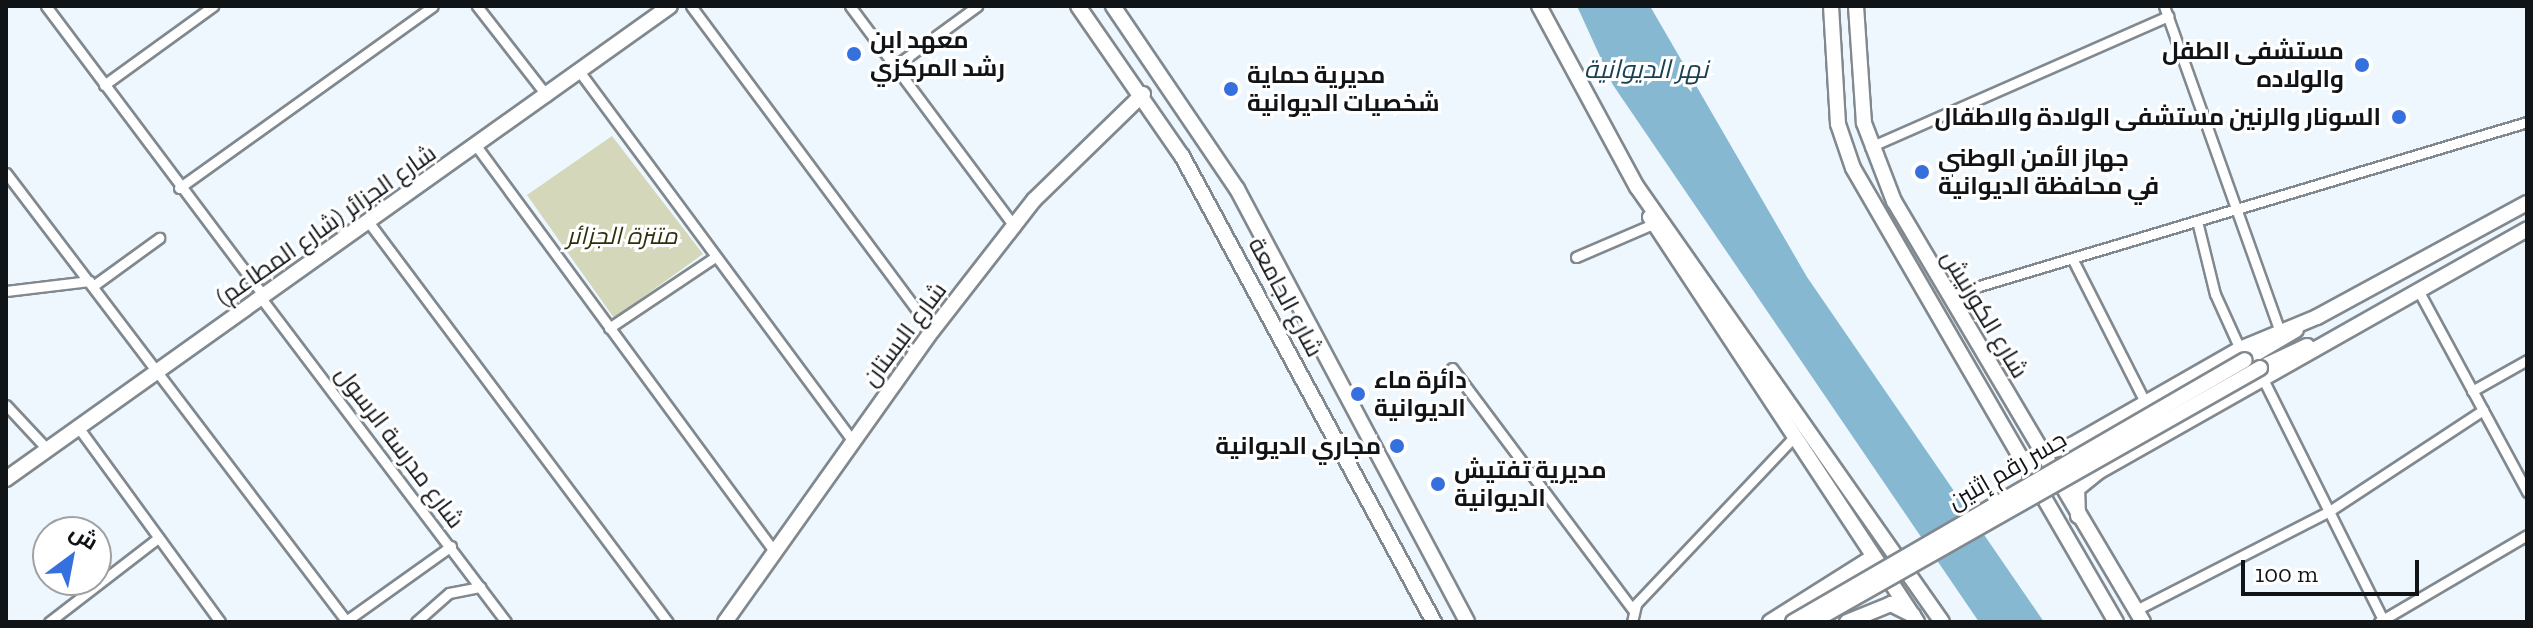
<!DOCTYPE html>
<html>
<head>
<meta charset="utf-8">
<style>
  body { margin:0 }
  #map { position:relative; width:2533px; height:628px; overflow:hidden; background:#eef7fe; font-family:"Zilla Slab",Cairo,serif }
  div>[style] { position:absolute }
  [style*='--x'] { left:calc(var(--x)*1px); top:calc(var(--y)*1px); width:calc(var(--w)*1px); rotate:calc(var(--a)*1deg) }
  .green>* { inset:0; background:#d4d7ba }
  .water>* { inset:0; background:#87b8d2 }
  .roads { filter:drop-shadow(2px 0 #81898f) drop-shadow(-2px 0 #81898f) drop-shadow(0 2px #81898f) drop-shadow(0 -2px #81898f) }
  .street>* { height:9px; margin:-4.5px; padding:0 4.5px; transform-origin:4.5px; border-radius:4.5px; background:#fff }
  .secondary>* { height:14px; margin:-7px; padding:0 7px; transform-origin:7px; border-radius:7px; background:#fff }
  .primary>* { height:14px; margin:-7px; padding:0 7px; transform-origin:7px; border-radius:7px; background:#fff }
  .bridges { filter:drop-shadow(2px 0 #81898f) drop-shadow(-2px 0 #81898f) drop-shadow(0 2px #81898f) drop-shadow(0 -2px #81898f) }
  .primary-bridge>* { height:14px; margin:-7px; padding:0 7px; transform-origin:7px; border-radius:7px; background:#fff }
  .dots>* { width:22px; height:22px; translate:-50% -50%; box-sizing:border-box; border:4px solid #fff; border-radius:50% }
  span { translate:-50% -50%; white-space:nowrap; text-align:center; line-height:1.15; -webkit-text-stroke:6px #fff; paint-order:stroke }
  .poi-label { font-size:24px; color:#111417; font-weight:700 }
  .left { translate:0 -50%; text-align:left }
  .right { translate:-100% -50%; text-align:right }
  .street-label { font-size:24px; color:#111417 }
  .park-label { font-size:24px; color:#2e3009; font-style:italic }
  .water-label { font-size:26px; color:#184154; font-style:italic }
  .frame { position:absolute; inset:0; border:8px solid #111417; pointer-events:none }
  .north { position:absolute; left:32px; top:516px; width:80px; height:80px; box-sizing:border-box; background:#fff; border:2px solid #a0a1a2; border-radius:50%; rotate:32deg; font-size:22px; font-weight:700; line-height:32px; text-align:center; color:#111417 }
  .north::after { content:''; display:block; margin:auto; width:28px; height:36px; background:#3570de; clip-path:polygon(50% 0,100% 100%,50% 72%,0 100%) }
  .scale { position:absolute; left:2241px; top:560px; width:178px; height:36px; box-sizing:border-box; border:4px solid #111417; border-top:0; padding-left:10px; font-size:24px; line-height:28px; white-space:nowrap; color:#111417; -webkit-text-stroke:6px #fff; paint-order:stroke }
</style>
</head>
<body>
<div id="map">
  <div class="green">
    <i style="clip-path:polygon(612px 136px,703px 254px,614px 318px,527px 195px)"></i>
  </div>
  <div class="water">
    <i style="clip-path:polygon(1577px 6px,1650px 6px,1807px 277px,2044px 622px,1979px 622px,1613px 85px)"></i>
  </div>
  <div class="roads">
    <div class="street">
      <i style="--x:46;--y:6;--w:363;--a:53.1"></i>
      <i style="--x:477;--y:6;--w:114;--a:52.1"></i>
      <i style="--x:691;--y:6;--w:405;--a:53.4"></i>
      <i style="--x:850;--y:6;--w:276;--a:53.3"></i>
      <i style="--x:2164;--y:6;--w:343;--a:70.4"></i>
      <i style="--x:895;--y:66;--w:102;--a:-36.2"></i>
      <i style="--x:579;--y:71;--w:459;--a:53.5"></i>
      <i style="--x:104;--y:85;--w:135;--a:-35.9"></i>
      <i style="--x:477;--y:147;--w:501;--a:53.68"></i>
      <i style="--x:1870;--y:147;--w:326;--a:-23.7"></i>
      <i style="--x:6;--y:173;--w:564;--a:52.78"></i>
      <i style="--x:179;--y:188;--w:312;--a:-35.6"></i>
      <i style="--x:370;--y:224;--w:497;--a:53.2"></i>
      <i style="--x:2198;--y:225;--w:71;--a:76.2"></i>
      <i style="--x:2215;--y:294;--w:60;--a:65.6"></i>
      <i style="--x:1576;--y:257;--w:84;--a:-23.2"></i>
      <i style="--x:2074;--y:262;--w:161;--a:63.1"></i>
      <i style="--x:93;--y:286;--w:82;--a:-36"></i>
      <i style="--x:2418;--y:290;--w:230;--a:61.6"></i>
      <i style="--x:6;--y:291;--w:84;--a:-6.9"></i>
      <i style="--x:1949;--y:295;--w:603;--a:-16.66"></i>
      <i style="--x:261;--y:298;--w:406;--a:52.9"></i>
      <i style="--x:609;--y:328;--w:128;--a:-33.8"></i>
      <i style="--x:1452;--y:368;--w:302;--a:53.2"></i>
      <i style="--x:2264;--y:381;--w:269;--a:63.5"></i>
      <i style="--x:2472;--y:391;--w:63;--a:-29.4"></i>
      <i style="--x:6;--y:405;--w:60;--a:47"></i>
      <i style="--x:78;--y:427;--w:241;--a:53.9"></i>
      <i style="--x:2136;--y:610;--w:219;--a:-27.1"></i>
      <i style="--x:2331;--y:510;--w:182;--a:-33.3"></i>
      <i style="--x:346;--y:621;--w:129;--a:-35.5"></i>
      <i style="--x:49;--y:622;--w:138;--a:-37.6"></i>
      <i style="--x:416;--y:622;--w:44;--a:-41.3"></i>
      <i style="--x:449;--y:593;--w:32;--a:-11"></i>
      <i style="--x:1632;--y:622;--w:18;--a:-77"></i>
      <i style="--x:1636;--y:604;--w:228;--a:-46.6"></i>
      <i style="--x:2379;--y:622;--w:172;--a:-30.4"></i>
    </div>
    <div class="secondary">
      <i style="--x:1539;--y:6;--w:206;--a:61.6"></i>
      <i style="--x:1637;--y:187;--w:531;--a:54.96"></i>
      <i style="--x:1831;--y:6;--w:118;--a:86.6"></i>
      <i style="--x:1838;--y:124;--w:46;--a:71.2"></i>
      <i style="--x:1853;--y:168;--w:525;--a:59.92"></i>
      <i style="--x:1856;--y:6;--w:117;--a:86.1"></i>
      <i style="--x:1864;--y:123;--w:84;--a:69"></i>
      <i style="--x:1894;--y:201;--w:489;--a:59.4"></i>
      <i style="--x:1650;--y:217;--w:485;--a:56.6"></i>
      <i style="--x:6;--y:479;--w:815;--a:-35.46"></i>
      <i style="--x:725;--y:622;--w:357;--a:-54.6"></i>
      <i style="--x:932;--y:331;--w:166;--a:-52.1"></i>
      <i style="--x:1034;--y:200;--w:152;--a:-44.2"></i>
    </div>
    <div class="primary">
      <i style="--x:1078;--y:6;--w:183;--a:55.3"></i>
      <i style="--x:1182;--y:156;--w:530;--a:61.6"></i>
      <i style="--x:1113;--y:6;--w:221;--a:55.9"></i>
      <i style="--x:1237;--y:189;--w:490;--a:62"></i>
      <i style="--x:2245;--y:360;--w:59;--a:-30.5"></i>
      <i style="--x:2260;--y:368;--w:52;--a:-25.1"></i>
      <i style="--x:2043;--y:453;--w:28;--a:-15"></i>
      <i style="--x:2070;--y:446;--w:196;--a:-29.7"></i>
      <i style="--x:2240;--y:349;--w:83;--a:-22.6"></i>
      <i style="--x:2317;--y:317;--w:239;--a:-28.5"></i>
      <i style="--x:2078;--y:516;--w:27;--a:-92"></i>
      <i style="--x:2077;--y:489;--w:27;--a:-39"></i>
      <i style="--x:2098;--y:472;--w:493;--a:-29.5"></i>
      <i style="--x:1770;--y:622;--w:122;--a:-32.3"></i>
      <i style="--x:1847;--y:622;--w:48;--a:-22.2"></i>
      <i style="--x:1891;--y:604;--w:25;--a:27"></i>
    </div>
  </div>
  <div class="bridges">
    <div class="primary-bridge">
      <i style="--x:1793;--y:622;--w:522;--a:-30.1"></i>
      <i style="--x:1812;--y:622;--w:515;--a:-29.55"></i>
    </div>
  </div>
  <div class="dots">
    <i style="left:854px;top:54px;background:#3570de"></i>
    <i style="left:2362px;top:65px;background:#3570de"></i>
    <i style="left:1231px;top:89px;background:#3570de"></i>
    <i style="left:2399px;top:117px;background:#3570de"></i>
    <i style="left:1922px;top:172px;background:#3570de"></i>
    <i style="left:1358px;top:394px;background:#3570de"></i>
    <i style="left:1397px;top:446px;background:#3570de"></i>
    <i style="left:1438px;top:484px;background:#3570de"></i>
  </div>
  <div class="poi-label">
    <span class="left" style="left:870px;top:54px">معهد ابن<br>رشد المركزي</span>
    <span class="right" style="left:2344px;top:65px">مستشفى الطفل<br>والولاده</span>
    <span class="left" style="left:1247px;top:89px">مديرية حماية<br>شخصيات الديوانية</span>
    <span class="right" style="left:2381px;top:117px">السونار والرنين مستشفى الولادة والاطفال</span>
    <span class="left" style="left:1938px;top:172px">جهاز الأمن الوطني<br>في محافظة الديوانية</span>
    <span class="left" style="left:1374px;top:394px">دائرة ماء<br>الديوانية</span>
    <span class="right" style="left:1381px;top:446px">مجاري الديوانية</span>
    <span class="left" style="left:1454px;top:484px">مديرية تفتيش<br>الديوانية</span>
  </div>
  <div class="street-label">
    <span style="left:326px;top:225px;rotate:-35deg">شارع الجزائر (شارع المطاعم)</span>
    <span style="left:1286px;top:297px;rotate:62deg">شارع الجامعة</span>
    <span style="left:1985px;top:314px;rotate:59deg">شارع الكورنيش</span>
    <span style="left:904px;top:334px;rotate:-53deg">شارع البستان</span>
    <span style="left:400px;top:447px;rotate:53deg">شارع مدرسة الرسول</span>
    <span style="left:2007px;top:470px;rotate:-30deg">جسر رقم إثنين</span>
  </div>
  <div class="park-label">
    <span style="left:622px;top:236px">متنزة الجزائر</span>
  </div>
  <div class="water-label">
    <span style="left:1646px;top:70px">نهر الديوانية</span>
  </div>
  <div class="frame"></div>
  <div class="north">ش</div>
  <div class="scale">100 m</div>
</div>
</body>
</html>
